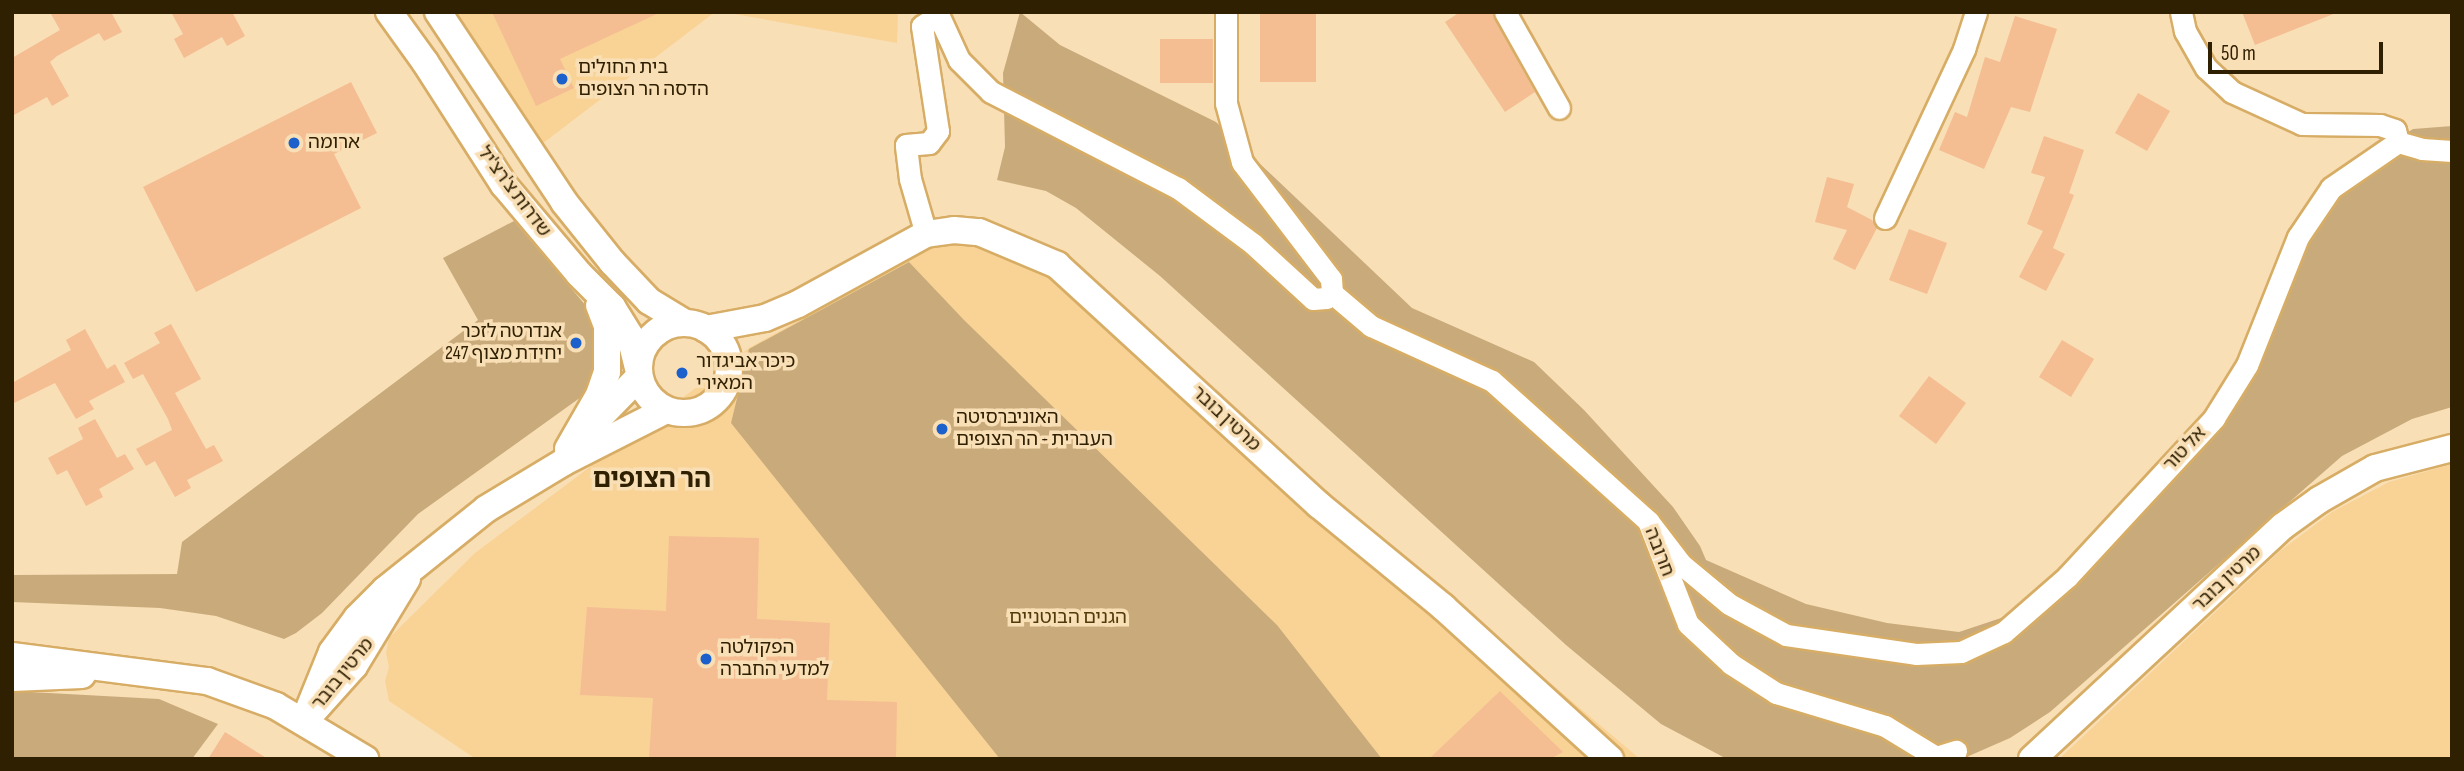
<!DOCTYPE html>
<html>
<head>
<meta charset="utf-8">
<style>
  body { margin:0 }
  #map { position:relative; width:2464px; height:771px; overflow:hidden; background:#f9dfb6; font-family:"Sofia Sans Condensed","Noto Sans Hebrew",sans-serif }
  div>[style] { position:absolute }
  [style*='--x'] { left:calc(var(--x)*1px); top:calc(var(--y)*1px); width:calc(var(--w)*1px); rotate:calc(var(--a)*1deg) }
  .built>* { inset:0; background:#f9d395 }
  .green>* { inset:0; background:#c9ab7b }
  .building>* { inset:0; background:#f4bd92 }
  .roads { filter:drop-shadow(2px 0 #d7ad66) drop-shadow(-2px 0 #d7ad66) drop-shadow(0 2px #d7ad66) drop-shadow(0 -2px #d7ad66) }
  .minor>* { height:21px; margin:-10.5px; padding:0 10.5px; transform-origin:10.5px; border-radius:10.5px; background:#fff }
  .tertiary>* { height:26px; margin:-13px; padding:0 13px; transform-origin:13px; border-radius:13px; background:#fff }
  .tertiary>.ring { margin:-13px; padding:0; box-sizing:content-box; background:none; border:26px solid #fff; border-radius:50% }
  .dots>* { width:19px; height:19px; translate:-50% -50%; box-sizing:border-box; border:4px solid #f9dfb6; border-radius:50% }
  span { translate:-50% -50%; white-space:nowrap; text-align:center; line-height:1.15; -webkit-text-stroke:7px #f9dfb6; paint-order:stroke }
  .poi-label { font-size:19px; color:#302002 }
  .left { translate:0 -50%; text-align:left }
  .right { translate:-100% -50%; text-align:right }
  .street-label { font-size:19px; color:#302002 }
  .park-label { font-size:19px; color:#523a0b }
  .district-label { font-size:26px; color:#302002; font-weight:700 }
  .frame { position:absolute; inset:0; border:14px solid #302002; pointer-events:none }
  .scale { position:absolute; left:2208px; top:42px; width:175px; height:32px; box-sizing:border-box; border:4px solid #302002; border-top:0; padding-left:9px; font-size:21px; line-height:24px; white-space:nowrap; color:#302002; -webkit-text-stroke:5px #f9dfb6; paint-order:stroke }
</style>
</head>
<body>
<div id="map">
  <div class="built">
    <i style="clip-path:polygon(456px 12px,715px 12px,538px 147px)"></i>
    <i style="clip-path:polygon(723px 12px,898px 12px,897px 43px)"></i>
    <i style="clip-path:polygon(970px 241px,1047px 272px,1346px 510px,1640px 759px,476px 759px,389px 701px,385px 681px,389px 667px,386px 653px,389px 638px,475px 553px,749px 348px,929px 249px)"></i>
    <i style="clip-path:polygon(2452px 464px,2452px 759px,2059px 759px,2280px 551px,2332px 512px,2389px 482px)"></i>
  </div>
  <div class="green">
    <i style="clip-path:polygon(1020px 12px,1060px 45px,1216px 122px,1412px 308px,1534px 362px,1584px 410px,1673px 507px,1700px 546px,1706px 560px,1806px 604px,1887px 623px,1959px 632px,2007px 616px,2075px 562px,2255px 366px,2324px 208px,2368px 157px,2413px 129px,2452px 126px,2452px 407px,2412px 419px,2342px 456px,2050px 712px,2010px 738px,1962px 759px,1727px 759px,1661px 724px,1566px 645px,1160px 276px,1076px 208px,1046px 191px,997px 180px,1005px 147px,1003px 73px)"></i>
    <i style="clip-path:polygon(514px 221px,604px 327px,595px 387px,418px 514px,322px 613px,296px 633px,284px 639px,216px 616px,160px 608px,12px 602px,12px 575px,177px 574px,182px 542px,478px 320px,443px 258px)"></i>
    <i style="clip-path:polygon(909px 262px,964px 320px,1277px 625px,1382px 759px,1000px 759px,731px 423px,749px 349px)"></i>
    <i style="clip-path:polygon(12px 691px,159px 699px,218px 724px,192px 759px,12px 759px)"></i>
  </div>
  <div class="building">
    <i style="clip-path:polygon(50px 12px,111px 12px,122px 32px,104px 41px,99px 33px,57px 56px,50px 62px,69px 96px,52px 106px,47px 97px,12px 116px,12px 58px,60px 30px)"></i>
    <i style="clip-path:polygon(171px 12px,232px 12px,245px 36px,227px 46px,222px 37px,184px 58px,174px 39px,183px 34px)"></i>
    <i style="clip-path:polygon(492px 12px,661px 12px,560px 59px,574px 88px,536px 106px)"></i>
    <i style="clip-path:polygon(1260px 12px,1316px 12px,1316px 82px,1260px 82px)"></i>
    <i style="clip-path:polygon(1460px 12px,1491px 12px,1535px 92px,1505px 112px,1445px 22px)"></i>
    <i style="clip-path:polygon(2242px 12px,2335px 12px,2336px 13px,2255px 45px)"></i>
    <i style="clip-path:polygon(2015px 16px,2057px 29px,2030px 112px,2011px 107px,1984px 169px,1939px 150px,1955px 112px,1967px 117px,1985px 57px,2000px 62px)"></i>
    <i style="clip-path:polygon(1160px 39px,1213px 39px,1213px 83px,1160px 83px)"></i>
    <i style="clip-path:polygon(351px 82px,377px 133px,334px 154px,361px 208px,196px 292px,143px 187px)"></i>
    <i style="clip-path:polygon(2138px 93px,2170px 111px,2147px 151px,2115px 133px)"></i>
    <i style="clip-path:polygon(2044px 136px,2084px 150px,2069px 193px,2074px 195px,2053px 248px,2065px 254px,2046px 291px,2019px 277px,2043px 231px,2027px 224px,2045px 177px,2031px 173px)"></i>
    <i style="clip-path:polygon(1827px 177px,1854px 184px,1847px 207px,1872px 220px,1877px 228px,1855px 270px,1833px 259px,1847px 230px,1815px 222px)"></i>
    <i style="clip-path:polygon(1909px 229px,1947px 243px,1927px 294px,1889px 280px)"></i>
    <i style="clip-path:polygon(171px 324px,201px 379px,175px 393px,206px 449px,214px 445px,223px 461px,187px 480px,191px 488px,175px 497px,155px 461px,146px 466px,136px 449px,172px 430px,168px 419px,143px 374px,133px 379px,124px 363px,160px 343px,154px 333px)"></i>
    <i style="clip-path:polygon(85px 329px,107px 369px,115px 364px,125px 382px,89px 401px,94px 409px,76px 419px,55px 383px,12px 404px,12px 383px,71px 350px,66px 340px)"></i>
    <i style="clip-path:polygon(2062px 340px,2094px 359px,2071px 397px,2039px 377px)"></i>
    <i style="clip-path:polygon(1929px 376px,1966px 403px,1936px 444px,1899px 416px)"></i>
    <i style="clip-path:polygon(95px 419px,117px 458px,125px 454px,134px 469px,99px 489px,103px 497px,86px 506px,67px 470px,57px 475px,48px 458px,83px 439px,78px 428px)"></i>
    <i style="clip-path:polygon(669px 536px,759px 538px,757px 619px,830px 623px,827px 700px,897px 702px,896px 759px,649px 759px,653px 698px,580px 695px,587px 607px,666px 611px)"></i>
    <i style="clip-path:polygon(1500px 691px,1563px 752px,1550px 759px,1429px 759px)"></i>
    <i style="clip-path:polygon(225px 732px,268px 759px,208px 759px)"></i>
  </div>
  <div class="roads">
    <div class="minor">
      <i style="--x:937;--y:12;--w:53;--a:65.4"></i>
      <i style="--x:959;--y:60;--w:45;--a:45"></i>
      <i style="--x:991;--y:92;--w:210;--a:27.2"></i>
      <i style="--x:1178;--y:188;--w:94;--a:36.7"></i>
      <i style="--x:1253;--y:244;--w:81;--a:42.5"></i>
      <i style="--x:1313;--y:299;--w:13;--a:-4"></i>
      <i style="--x:1326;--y:298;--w:8;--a:-40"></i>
      <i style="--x:1332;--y:293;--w:14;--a:-94"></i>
      <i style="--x:1331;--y:279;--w:147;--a:-127.3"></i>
      <i style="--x:1242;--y:162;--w:61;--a:-105.2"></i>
      <i style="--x:1226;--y:103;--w:91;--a:-90"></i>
      <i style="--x:1505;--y:12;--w:110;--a:60.6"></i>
      <i style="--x:2398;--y:142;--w:25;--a:16"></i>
      <i style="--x:2422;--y:149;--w:30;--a:4"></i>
      <i style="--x:1885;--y:218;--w:187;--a:-64.9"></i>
      <i style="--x:1964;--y:49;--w:39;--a:-72"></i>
      <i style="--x:926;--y:234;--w:57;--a:-106.2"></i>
      <i style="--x:910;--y:179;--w:34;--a:-97"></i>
      <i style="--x:906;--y:145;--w:23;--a:-5"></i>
      <i style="--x:929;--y:143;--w:15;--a:-53"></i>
      <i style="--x:938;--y:131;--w:106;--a:-98.7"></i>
      <i style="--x:922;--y:26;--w:20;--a:-33"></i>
      <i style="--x:1332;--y:293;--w:51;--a:40.2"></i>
      <i style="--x:1371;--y:326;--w:133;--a:24.4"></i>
      <i style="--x:1492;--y:381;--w:210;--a:41.9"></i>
      <i style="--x:1648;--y:521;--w:110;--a:68.8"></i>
      <i style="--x:1688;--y:624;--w:59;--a:42.9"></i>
      <i style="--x:1731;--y:664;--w:54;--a:32.8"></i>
      <i style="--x:1776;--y:693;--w:114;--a:16.8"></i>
      <i style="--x:1885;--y:726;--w:60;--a:31.3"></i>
      <i style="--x:1936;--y:757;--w:21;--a:-17"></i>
      <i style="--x:1648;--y:521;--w:54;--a:52.5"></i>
      <i style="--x:1681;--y:564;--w:62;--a:39.8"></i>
      <i style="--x:1729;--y:604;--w:65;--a:28.5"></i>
      <i style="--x:1786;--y:635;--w:131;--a:8.3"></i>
      <i style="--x:1916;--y:654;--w:45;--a:-2.5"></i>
      <i style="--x:1961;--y:652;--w:47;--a:-24.9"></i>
      <i style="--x:2004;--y:632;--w:84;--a:-41.1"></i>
      <i style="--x:2067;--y:577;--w:217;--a:-47.2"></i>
      <i style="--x:2214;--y:418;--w:62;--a:-58.1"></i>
      <i style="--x:2247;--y:365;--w:138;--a:-68.3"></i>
      <i style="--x:2298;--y:237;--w:59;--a:-56"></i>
      <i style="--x:2331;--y:188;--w:81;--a:-34.5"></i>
      <i style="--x:2398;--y:142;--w:12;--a:-104"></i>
      <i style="--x:2395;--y:130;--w:16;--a:-162"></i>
      <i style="--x:2380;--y:125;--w:78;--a:-179.3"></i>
      <i style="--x:2302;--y:124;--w:77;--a:-155.4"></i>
      <i style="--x:2232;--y:92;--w:35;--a:-137"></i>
      <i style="--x:2206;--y:68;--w:43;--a:-119.6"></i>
      <i style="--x:2185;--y:31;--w:19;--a:-102"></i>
    </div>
    <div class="tertiary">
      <i style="--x:389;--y:12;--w:62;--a:54.2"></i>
      <i style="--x:425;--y:62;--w:146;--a:57.3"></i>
      <i style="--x:504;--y:185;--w:116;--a:49.9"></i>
      <i style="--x:579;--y:274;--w:47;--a:45"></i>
      <i style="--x:612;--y:307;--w:34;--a:58"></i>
      <i style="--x:630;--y:336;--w:33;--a:76"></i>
      <i style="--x:438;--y:12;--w:228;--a:56.4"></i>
      <i style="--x:564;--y:202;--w:77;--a:51.3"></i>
      <i style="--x:612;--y:262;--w:54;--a:46.5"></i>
      <i style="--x:649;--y:301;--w:42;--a:31.4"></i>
      <i class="ring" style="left:639px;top:323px;width:64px;height:64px"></i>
      <i style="--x:706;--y:329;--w:60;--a:-10.6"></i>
      <i style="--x:765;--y:318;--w:36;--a:-23"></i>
      <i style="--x:798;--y:304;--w:146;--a:-28.7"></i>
      <i style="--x:926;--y:234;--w:28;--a:-8"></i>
      <i style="--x:954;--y:230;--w:25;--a:5"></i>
      <i style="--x:979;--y:232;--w:85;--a:22.9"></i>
      <i style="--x:1057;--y:265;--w:355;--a:42.5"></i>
      <i style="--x:1319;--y:505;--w:161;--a:39.4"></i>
      <i style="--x:1443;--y:607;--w:226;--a:42.3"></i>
      <i style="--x:591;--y:426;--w:69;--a:-45.6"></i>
      <i style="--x:568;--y:449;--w:62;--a:-60.1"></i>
      <i style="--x:599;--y:395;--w:24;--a:-71"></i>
      <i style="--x:607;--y:372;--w:46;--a:-90"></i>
      <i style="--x:607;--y:326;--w:22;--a:-111"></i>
      <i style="--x:12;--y:656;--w:197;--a:7.3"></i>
      <i style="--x:207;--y:681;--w:73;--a:19.9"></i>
      <i style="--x:276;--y:706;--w:104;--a:30.8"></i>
      <i style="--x:12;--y:678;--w:70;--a:-2.5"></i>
      <i style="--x:310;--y:715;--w:66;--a:-48.1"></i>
      <i style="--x:354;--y:666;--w:102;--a:-58.7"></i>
      <i style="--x:304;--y:721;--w:74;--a:-67.9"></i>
      <i style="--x:332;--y:652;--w:42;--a:-53.7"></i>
      <i style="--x:357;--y:618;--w:40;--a:-45"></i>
      <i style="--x:385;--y:590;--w:129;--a:-38.7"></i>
      <i style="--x:486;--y:509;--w:91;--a:-31.1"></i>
      <i style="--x:564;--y:462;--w:114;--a:-27"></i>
      <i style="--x:2032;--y:759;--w:342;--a:-42.9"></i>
      <i style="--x:2283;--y:526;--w:44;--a:-35.8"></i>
      <i style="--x:2319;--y:500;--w:64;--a:-29.7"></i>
      <i style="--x:2375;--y:468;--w:80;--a:-14.6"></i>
    </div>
  </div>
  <div class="dots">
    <i style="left:562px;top:79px;background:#1b60cb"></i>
    <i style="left:294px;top:143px;background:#1b60cb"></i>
    <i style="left:576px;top:343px;background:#1b60cb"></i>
    <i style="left:682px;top:373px;background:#1b60cb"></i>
    <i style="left:942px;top:429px;background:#1b60cb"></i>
    <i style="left:706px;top:659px;background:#1b60cb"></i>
  </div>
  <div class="poi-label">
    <span class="left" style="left:578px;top:79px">בית החולים<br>הדסה הר הצופים</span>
    <span class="left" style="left:308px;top:143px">ארומה</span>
    <span class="right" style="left:562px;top:343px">אנדרטה לזכר<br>יחידת מצוף 247</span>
    <span class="left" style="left:696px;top:373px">כיכר אביגדור<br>המאירי</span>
    <span class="left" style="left:956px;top:429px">האוניברסיטה<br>העברית - הר הצופים</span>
    <span class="left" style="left:720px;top:659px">הפקולטה<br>למדעי החברה</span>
  </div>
  <div class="street-label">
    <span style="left:514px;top:192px;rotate:53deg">שדרות צ'רצ'יל</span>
    <span style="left:1226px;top:419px;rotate:43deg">מרטין בובר</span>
    <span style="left:2185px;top:449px;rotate:-47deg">אל טור</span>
    <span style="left:1659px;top:552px;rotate:69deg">חרובה</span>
    <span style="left:2227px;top:579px;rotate:-43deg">מרטין בובר</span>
    <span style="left:343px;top:674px;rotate:-51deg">מרטין בובר</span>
  </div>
  <div class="park-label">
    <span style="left:1068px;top:618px">הגנים הבוטניים</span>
  </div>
  <div class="district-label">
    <span style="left:652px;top:480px">הר הצופים</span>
  </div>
  <div class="frame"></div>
  <div class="scale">50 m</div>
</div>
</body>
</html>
